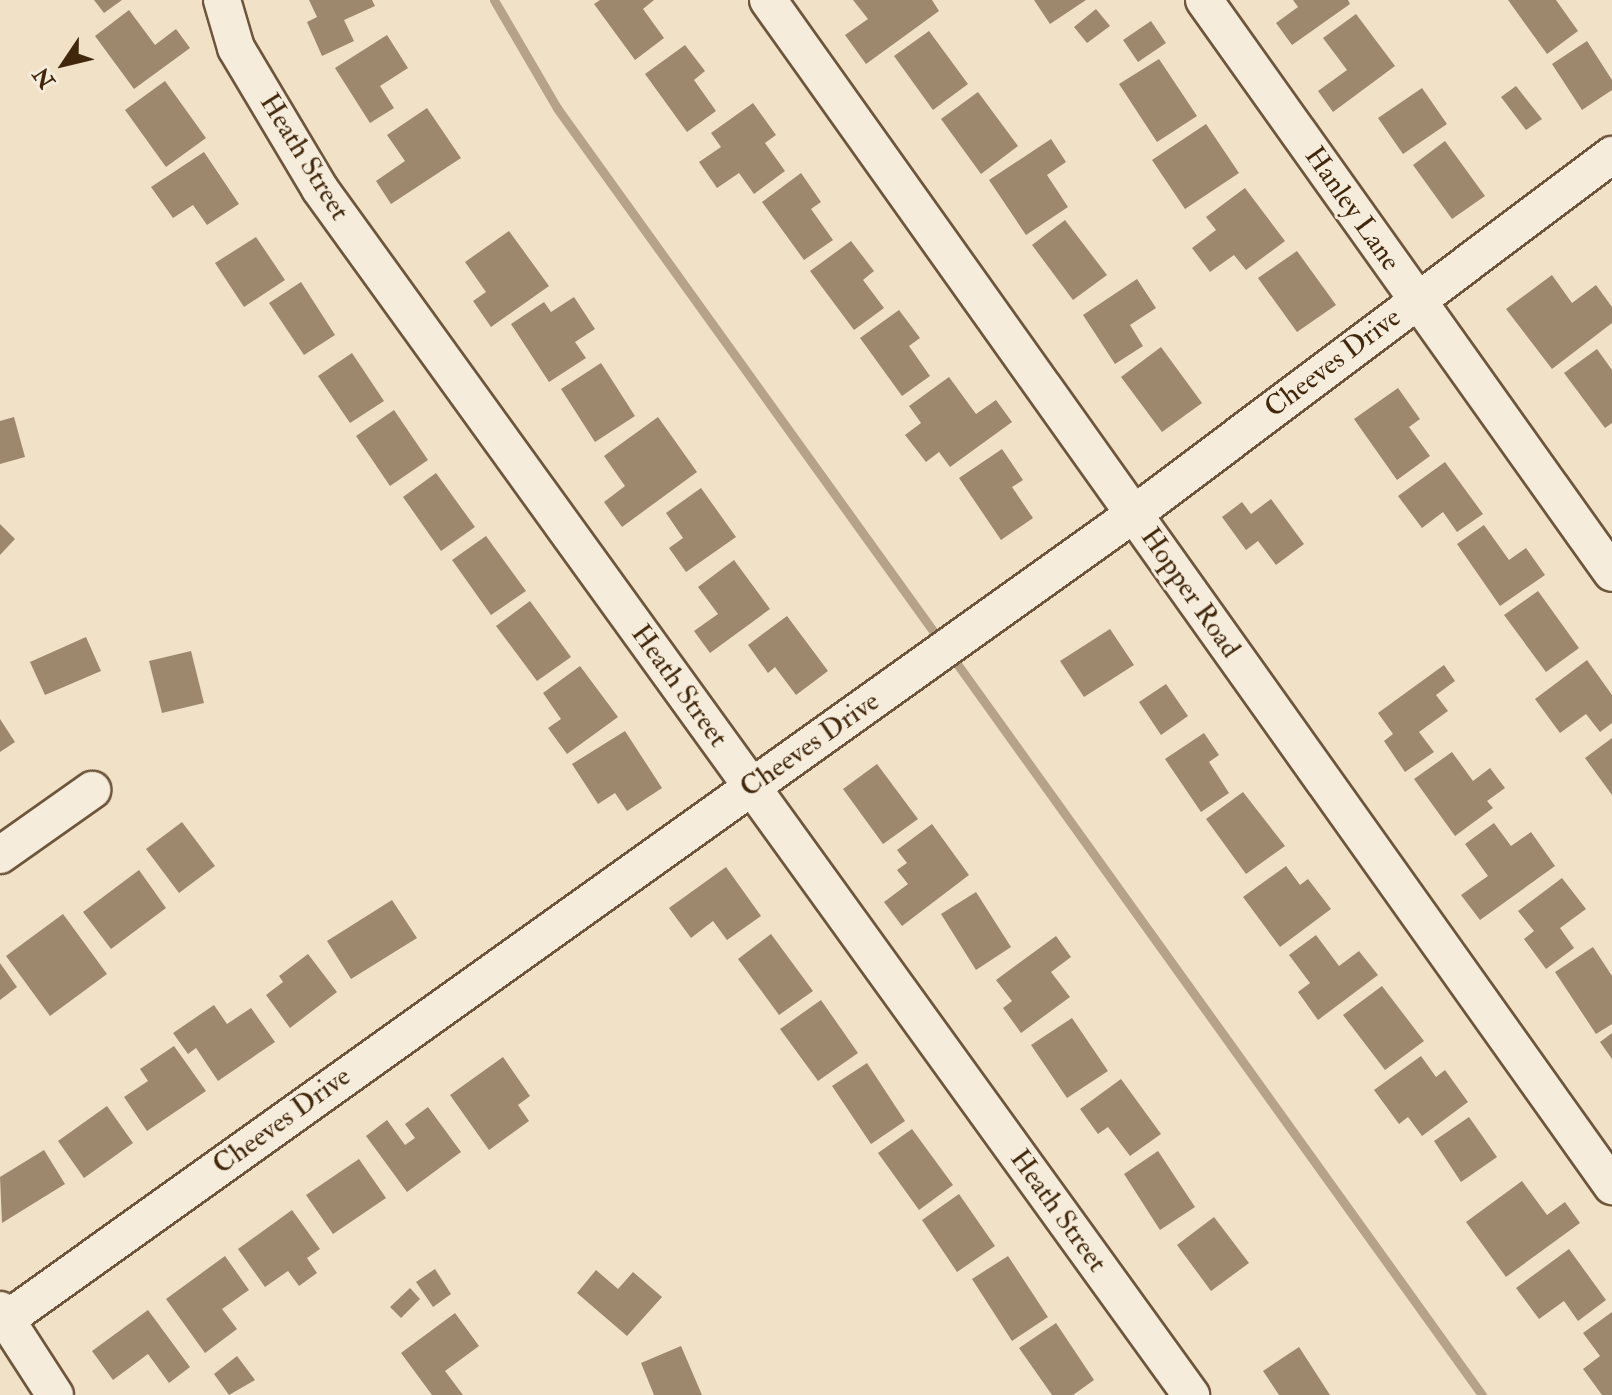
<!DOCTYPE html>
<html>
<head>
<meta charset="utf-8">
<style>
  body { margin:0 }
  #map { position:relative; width:1612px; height:1395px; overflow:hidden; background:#f1e1c7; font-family:"IM FELL Double Pica",serif }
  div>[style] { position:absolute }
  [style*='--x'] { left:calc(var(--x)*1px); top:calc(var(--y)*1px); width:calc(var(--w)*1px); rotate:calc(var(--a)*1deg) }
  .stream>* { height:9px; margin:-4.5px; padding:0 4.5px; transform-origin:4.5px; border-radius:4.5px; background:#b5a288 }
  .building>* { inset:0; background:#9d886e }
  .roads { filter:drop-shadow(2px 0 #6d563c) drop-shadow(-2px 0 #6d563c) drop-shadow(0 2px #6d563c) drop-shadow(0 -2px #6d563c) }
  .minor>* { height:36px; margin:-18px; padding:0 18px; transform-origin:18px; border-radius:18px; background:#f6ecdb }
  span { translate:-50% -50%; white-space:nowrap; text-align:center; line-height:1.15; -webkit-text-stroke:6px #f6ecdb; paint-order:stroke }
  .street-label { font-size:28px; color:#41280d }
  .north { position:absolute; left:24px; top:24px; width:80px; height:80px; -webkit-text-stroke:6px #f6ecdb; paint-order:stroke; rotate:235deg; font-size:22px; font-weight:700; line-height:32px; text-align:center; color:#41280d }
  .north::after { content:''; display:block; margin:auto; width:28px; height:36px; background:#41280d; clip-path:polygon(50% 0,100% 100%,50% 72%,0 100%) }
</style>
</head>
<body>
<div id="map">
  <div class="stream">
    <i style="--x:494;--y:0;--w:125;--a:59.7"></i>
    <i style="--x:557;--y:108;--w:658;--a:54.28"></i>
    <i style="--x:950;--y:654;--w:912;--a:54.32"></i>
  </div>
  <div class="building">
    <i style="clip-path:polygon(94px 0,122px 0,104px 13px)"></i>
    <i style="clip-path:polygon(309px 0,372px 0,375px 6px,344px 20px,354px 41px,322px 56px,307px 22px,317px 17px)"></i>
    <i style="clip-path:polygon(600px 0,654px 0,643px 9px,664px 38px,635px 60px,594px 4px)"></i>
    <i style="clip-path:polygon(853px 0,932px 0,939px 11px,866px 64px,845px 35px,868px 19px)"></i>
    <i style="clip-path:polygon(1034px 0,1086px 0,1050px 24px)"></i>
    <i style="clip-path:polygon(1293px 0,1348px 0,1350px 4px,1292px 45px,1276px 23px,1298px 7px)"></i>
    <i style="clip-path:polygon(1508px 0,1556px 0,1578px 31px,1547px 54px)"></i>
    <i style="clip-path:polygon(1096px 9px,1110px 26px,1087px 43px,1074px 27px)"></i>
    <i style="clip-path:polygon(129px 10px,155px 45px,176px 29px,190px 48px,134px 89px,95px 36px)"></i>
    <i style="clip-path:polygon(1356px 14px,1395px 66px,1333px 112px,1318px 91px,1347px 70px,1323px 38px)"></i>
    <i style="clip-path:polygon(1151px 21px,1166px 43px,1138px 62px,1123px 40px)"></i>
    <i style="clip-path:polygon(929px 31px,968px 84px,933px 110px,894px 56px)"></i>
    <i style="clip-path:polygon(387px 35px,408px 68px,380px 86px,394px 108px,370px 123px,335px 68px)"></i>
    <i style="clip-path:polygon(1587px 41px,1612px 80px,1612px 90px,1582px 110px,1552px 64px)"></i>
    <i style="clip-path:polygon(685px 45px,705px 71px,694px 80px,716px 111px,687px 132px,645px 74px)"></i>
    <i style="clip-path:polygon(1159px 59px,1197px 116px,1157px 142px,1119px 84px)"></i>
    <i style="clip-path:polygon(165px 81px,206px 138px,166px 167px,125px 110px)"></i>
    <i style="clip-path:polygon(1516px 86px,1542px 119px,1526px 130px,1501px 97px)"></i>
    <i style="clip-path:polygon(1422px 88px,1447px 124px,1403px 154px,1378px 118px)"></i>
    <i style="clip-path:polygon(978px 92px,1018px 146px,981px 174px,941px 119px)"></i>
    <i style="clip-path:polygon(753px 103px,776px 135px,765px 143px,785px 171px,754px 194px,739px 173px,717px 188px,699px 162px,721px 147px,711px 133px)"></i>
    <i style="clip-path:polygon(427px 108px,461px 158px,391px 204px,376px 181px,405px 161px,387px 135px)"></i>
    <i style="clip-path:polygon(1206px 124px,1239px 173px,1185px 209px,1152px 160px)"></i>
    <i style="clip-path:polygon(1051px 139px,1066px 162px,1047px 175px,1068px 207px,1026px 235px,989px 180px)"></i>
    <i style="clip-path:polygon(1445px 141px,1485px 196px,1452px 219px,1413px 165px)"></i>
    <i style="clip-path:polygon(204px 152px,239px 204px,207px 225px,193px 205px,173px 218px,151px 187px)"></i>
    <i style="clip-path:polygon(801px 173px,821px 202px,811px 209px,833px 240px,804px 260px,762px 202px)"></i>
    <i style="clip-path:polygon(1245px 188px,1285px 241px,1246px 270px,1234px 255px,1210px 272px,1192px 248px,1216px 230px,1206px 217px)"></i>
    <i style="clip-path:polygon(1065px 220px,1107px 275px,1073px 300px,1032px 245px)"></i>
    <i style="clip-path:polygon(509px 231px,549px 286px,491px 327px,473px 301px,486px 292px,465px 262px)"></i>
    <i style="clip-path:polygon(256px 237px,285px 280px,244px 307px,215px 263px)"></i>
    <i style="clip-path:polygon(851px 241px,874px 271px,863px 280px,884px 308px,854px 330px,810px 271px)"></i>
    <i style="clip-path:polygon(1297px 251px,1336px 305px,1297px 332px,1258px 278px)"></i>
    <i style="clip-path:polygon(1552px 275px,1572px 303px,1596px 285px,1612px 307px,1612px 323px,1552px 369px,1506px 309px)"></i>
    <i style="clip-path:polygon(1137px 279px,1156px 308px,1130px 325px,1143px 346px,1115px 364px,1083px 315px)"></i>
    <i style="clip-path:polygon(301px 282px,335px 335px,304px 355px,269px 303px)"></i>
    <i style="clip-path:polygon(574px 297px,595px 329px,575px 342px,586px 358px,549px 382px,511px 324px,544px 302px,551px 312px)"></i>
    <i style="clip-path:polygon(899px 310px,920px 338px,909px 346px,930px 376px,902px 396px,860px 338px)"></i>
    <i style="clip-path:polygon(1161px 347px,1202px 403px,1162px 432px,1121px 377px)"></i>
    <i style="clip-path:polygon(1597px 349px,1612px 370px,1612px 423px,1605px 428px,1564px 373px)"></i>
    <i style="clip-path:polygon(352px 353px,384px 401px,350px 423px,318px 376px)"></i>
    <i style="clip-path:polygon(601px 363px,635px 416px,595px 442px,561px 389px)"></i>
    <i style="clip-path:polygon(949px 377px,976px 414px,996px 400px,1012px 422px,950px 467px,939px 452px,926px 462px,905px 435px,921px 423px,909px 406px)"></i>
    <i style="clip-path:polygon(1398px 388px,1420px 419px,1409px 427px,1430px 456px,1397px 480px,1354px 419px)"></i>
    <i style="clip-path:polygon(394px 410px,428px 460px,390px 486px,356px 436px)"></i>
    <i style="clip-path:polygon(14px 417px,25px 457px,0 464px,0 421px)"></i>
    <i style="clip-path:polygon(658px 417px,697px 472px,622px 527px,604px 502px,625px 486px,604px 456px)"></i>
    <i style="clip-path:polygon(1002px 449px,1023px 480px,1012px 487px,1033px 518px,1001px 540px,959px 478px)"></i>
    <i style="clip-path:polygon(1445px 462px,1483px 514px,1457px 532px,1443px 512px,1422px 528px,1398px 496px)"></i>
    <i style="clip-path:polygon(436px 473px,475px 527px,441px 551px,403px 497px)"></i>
    <i style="clip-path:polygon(701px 488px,736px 537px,686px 572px,669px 548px,683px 538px,666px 513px)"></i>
    <i style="clip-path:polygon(1271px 499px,1304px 544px,1276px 565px,1258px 541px,1246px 550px,1222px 517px,1242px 502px,1251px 514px)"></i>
    <i style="clip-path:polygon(0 524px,15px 539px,0 555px)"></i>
    <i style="clip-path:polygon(1484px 525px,1509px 560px,1526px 548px,1545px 575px,1500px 606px,1457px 544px)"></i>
    <i style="clip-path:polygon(486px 536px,526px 591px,491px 615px,452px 560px)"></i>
    <i style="clip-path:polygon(734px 560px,770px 609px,710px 653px,694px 631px,718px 614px,698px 587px)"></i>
    <i style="clip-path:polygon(1538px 591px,1579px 648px,1546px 672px,1504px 615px)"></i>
    <i style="clip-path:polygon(530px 601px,571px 657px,537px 681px,496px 626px)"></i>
    <i style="clip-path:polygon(787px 616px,828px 671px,796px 695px,775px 667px,768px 673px,748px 645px)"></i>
    <i style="clip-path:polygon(1110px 629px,1134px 665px,1084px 697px,1060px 661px)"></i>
    <i style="clip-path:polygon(86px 637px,101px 671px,45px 695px,30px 662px)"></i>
    <i style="clip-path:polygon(191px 651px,204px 703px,162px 713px,149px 661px)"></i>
    <i style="clip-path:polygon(1587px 660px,1612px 695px,1612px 723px,1600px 732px,1586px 714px,1560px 733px,1535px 699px)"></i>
    <i style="clip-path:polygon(1444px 665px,1455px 681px,1436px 695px,1448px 711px,1419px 732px,1434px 752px,1405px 772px,1384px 741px,1393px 734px,1378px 713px)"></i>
    <i style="clip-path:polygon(580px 666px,618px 717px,567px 754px,548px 728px,561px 719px,543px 693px)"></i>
    <i style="clip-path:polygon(1166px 684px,1188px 716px,1161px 735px,1139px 702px)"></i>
    <i style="clip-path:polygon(0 719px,15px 742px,0 752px)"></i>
    <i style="clip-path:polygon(625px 731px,662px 788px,627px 811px,615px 793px,598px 804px,572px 764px)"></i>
    <i style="clip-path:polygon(1204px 733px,1219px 755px,1209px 762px,1229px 793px,1201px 812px,1165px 759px)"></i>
    <i style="clip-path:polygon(1612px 738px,1612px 795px,1585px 758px)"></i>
    <i style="clip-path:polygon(1452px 752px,1473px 781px,1490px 768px,1505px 788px,1487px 801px,1493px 808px,1455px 836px,1414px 779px)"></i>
    <i style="clip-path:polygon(877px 764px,918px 819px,883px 844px,843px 789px)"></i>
    <i style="clip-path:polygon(1243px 792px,1285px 846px,1246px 874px,1206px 819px)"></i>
    <i style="clip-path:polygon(182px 822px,215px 866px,179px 893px,146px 849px)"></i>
    <i style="clip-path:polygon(1494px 823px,1511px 846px,1531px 832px,1555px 866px,1480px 920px,1461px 895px,1488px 876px,1465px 844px)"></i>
    <i style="clip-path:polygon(932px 824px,969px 875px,902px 926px,884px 902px,908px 884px,897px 870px,907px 863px,897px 850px)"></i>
    <i style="clip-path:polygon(1286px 866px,1300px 885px,1308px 879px,1331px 909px,1280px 947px,1243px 897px)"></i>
    <i style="clip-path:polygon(726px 867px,761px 916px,727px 940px,713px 921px,691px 938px,669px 908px)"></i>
    <i style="clip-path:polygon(139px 870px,166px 908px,111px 949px,83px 912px)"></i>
    <i style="clip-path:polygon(1562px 878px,1586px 909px,1560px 928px,1574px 948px,1546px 969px,1524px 939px,1534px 931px,1518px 911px)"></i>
    <i style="clip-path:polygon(976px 892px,1011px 947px,976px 970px,941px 914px)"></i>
    <i style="clip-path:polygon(392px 900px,417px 938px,351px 979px,327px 941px)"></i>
    <i style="clip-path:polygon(63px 914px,107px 974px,50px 1016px,6px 956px)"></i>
    <i style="clip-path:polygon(771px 934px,813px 991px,779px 1015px,738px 959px)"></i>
    <i style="clip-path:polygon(1316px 935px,1339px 966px,1359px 951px,1378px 975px,1318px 1020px,1298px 992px,1310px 983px,1289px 955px)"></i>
    <i style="clip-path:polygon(1056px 936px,1071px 957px,1051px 972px,1070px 997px,1021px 1033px,1003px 1008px,1012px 1001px,996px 980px)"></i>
    <i style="clip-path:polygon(1593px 947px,1612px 976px,1612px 1024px,1596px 1034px,1555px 972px)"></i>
    <i style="clip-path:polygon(308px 954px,337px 992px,290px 1028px,266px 995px,283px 982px,279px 976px)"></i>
    <i style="clip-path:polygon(0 963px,17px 987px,0 1000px)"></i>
    <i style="clip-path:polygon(1382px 986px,1424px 1041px,1385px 1070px,1343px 1015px)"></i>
    <i style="clip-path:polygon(821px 1000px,858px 1053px,818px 1081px,780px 1029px)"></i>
    <i style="clip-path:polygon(214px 1005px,227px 1024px,251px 1008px,275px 1042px,218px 1081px,196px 1048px,188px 1054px,173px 1033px)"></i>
    <i style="clip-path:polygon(1072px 1018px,1108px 1071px,1067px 1098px,1031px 1045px)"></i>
    <i style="clip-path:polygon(1612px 1033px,1612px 1059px,1600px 1042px)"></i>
    <i style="clip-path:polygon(174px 1046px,206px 1091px,147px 1131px,124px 1097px,148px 1081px,140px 1069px)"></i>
    <i style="clip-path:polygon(1421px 1056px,1436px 1077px,1445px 1070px,1468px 1102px,1422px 1136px,1408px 1117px,1399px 1124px,1374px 1090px)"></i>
    <i style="clip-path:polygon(503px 1057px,530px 1096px,518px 1105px,529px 1121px,489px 1150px,450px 1095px)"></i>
    <i style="clip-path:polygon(867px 1063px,905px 1121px,871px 1144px,832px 1086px)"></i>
    <i style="clip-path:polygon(1121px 1079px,1161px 1134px,1130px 1156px,1108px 1127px,1098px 1134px,1080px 1109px)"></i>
    <i style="clip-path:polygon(107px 1106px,133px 1143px,84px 1178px,58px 1141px)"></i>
    <i style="clip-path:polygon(428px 1107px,461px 1152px,407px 1192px,366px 1136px,387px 1120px,405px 1145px,415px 1138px,405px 1124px)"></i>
    <i style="clip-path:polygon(1469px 1117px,1497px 1157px,1461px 1182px,1434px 1141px)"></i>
    <i style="clip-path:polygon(912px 1129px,953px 1185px,919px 1210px,878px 1153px)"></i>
    <i style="clip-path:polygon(44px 1150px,65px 1184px,2px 1223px,0 1177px)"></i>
    <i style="clip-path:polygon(1158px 1151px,1195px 1207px,1160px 1230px,1124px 1174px)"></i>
    <i style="clip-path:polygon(359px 1159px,386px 1198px,333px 1234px,306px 1195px)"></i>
    <i style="clip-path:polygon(1522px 1181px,1547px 1215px,1565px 1202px,1580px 1223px,1506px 1277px,1466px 1222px)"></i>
    <i style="clip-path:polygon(959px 1194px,995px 1246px,957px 1272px,922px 1220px)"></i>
    <i style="clip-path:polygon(292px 1210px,320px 1249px,307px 1258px,317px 1273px,299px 1286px,288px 1271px,265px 1287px,238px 1249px)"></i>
    <i style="clip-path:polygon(1214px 1217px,1249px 1263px,1211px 1291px,1177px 1245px)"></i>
    <i style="clip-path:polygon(1569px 1249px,1606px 1300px,1578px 1321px,1564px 1301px,1539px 1319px,1516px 1288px)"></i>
    <i style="clip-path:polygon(225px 1256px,249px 1290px,222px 1309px,237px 1329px,205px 1353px,166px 1299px)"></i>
    <i style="clip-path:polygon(1008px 1256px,1048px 1317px,1012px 1341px,972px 1279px)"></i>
    <i style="clip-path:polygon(435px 1269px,451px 1294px,433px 1307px,416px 1282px)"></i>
    <i style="clip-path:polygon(596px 1270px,618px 1289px,633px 1272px,662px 1297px,627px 1336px,577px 1293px)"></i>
    <i style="clip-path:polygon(410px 1288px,420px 1299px,401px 1318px,390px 1307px)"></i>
    <i style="clip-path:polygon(148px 1310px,190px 1367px,169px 1383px,148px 1354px,113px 1380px,92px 1351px)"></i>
    <i style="clip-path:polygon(1612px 1312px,1612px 1395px,1602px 1395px,1583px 1369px,1600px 1356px,1583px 1333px)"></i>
    <i style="clip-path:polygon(455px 1313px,479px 1346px,445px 1371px,463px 1395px,432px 1395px,401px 1353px)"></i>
    <i style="clip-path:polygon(1056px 1323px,1094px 1380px,1073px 1395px,1052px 1395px,1019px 1348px)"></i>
    <i style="clip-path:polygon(681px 1346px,702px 1395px,654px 1395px,641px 1363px)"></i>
    <i style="clip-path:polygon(1299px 1347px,1330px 1395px,1279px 1395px,1263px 1371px)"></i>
    <i style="clip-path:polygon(237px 1356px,255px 1380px,229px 1395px,214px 1374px)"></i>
  </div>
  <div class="roads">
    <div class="minor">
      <i style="--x:222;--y:0;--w:50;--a:73.7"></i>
      <i style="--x:236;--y:48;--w:164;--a:59.2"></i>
      <i style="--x:320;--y:189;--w:1488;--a:54.16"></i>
      <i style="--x:768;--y:0;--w:1456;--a:54.56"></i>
      <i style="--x:1204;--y:0;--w:703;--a:54.55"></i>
      <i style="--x:0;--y:855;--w:113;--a:-35.2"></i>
      <i style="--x:0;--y:1310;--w:101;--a:57.1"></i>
      <i style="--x:0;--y:1324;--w:1394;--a:-35.54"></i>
      <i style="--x:1134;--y:514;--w:598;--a:-36.91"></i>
    </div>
  </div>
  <div class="street-label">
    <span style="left:304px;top:157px;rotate:58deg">Heath Street</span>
    <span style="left:1352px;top:209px;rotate:55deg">Hanley Lane</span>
    <span style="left:1333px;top:363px;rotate:-37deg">Cheeves Drive</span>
    <span style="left:1190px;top:593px;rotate:55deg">Hopper Road</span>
    <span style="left:679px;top:686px;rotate:54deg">Heath Street</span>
    <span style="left:810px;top:745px;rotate:-35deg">Cheeves Drive</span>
    <span style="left:282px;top:1121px;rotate:-36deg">Cheeves Drive</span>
    <span style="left:1058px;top:1211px;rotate:54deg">Heath Street</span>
  </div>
  <div class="north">N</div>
</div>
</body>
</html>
